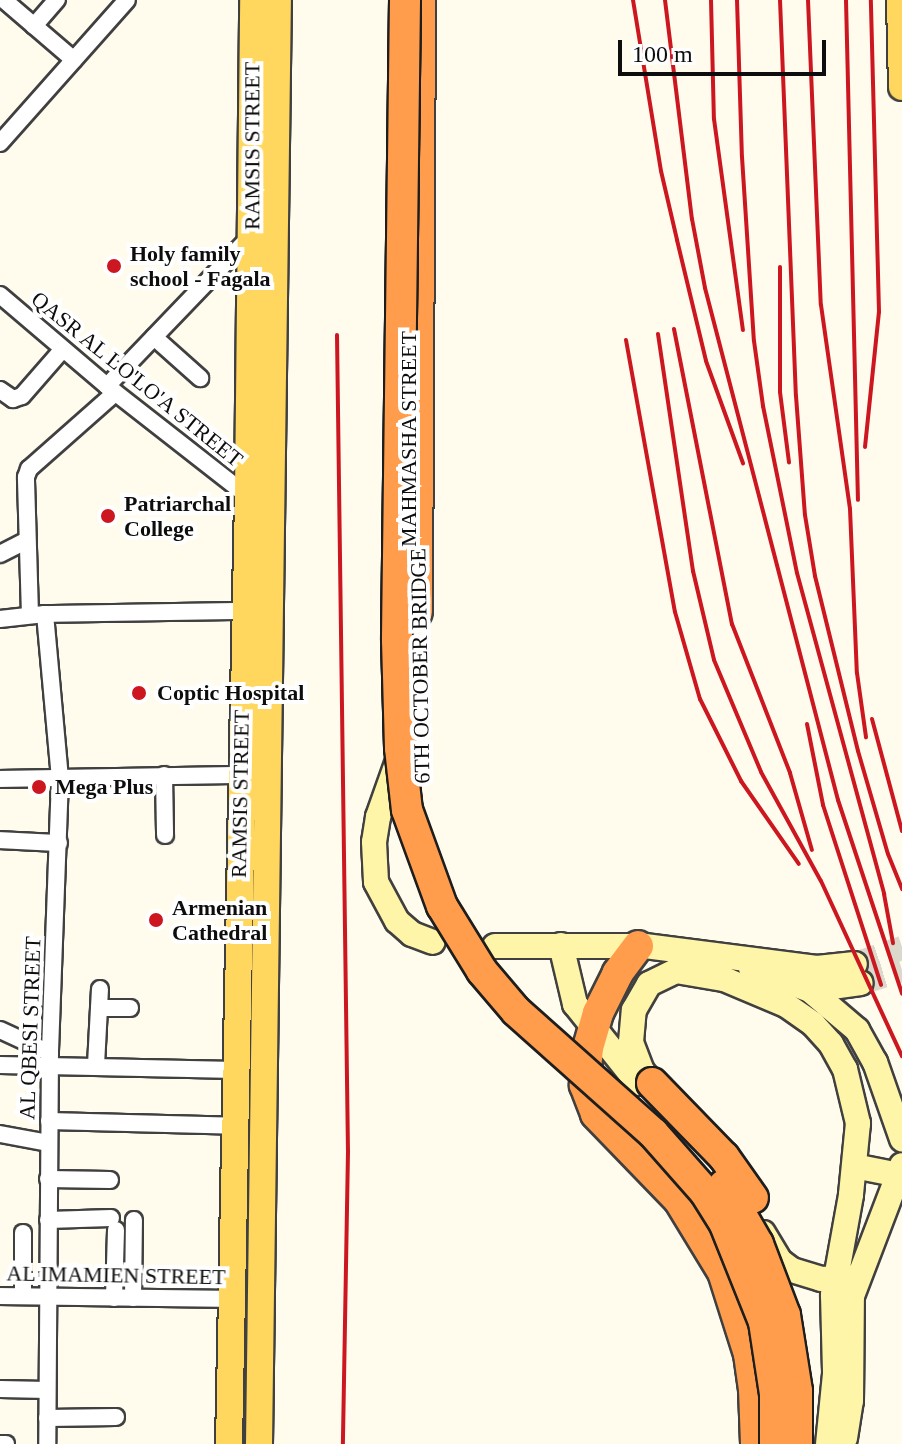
<!DOCTYPE html>
<html>
<head>
<meta charset="utf-8">
<style>
  body { margin:0 }
  #map { position:relative; width:902px; height:1444px; overflow:hidden; background:#fffcee; font-family:Georgia,serif }
  div>[style] { position:absolute }
  [style*='--x'] { left:calc(var(--x)*1px); top:calc(var(--y)*1px); width:calc(var(--w)*1px); rotate:calc(var(--a)*1deg) }
  .secondary-tunnel>* { height:24px; margin-top:-12px; transform-origin:0; background:repeating-linear-gradient(90deg,#dbd8cc 0 24px,transparent 0 36px) }
  .roads { filter:drop-shadow(2px 0 #404040) drop-shadow(-2px 0 #404040) drop-shadow(0 2px #404040) drop-shadow(0 -2px #404040) }
  .street>* { height:16px; margin:-8px; padding:0 8px; transform-origin:8px; border-radius:8px; background:#fff }
  .secondary>* { height:24px; margin:-12px; padding:0 12px; transform-origin:12px; border-radius:12px; background:#fff5a9 }
  .primary>* { height:26px; margin:-13px; padding:0 13px; transform-origin:13px; border-radius:13px; background:#ffd75e }
  .highway>* { height:30px; margin:-15px; padding:0 15px; transform-origin:15px; border-radius:15px; background:#ff9d4c }
  .rail>* { height:4px; margin:-2px; padding:0 2px; transform-origin:2px; border-radius:2px; background:#cc1720 }
  .bridges { filter:drop-shadow(2px 0 #1e1e1e) drop-shadow(-2px 0 #1e1e1e) drop-shadow(0 2px #1e1e1e) drop-shadow(0 -2px #1e1e1e) }
  .highway-bridge>* { height:30px; margin:-15px; padding:0 15px; transform-origin:15px; border-radius:15px; background:#ff9d4c }
  .dots>* { width:22px; height:22px; translate:-50% -50%; box-sizing:border-box; border:4px solid #fff; border-radius:50% }
  span { translate:-50% -50%; white-space:nowrap; text-align:center; line-height:1.15; -webkit-text-stroke:8px #fff; paint-order:stroke }
  .street-label { font-size:22px; color:#0d0d0d }
  .poi-label { font-size:22px; color:#0d0d0d; font-weight:700 }
  .left { translate:0 -50%; text-align:left }
  .scale { position:absolute; left:618px; top:40px; width:208px; height:36px; box-sizing:border-box; border:4px solid #0d0d0d; border-top:0; padding-left:10px; font-size:24px; line-height:28px; white-space:nowrap; color:#0d0d0d; -webkit-text-stroke:6px #fff; paint-order:stroke }
</style>
</head>
<body>
<div id="map">
  <div class="secondary-tunnel">
    <i style="--x:855;--y:964;--w:50;--a:-18.8"></i>
    <i style="--x:861;--y:983;--w:43;--a:-17.6"></i>
  </div>
  <div class="roads">
    <div class="street">
      <i style="--x:4;--y:0;--w:92;--a:40.6"></i>
      <i style="--x:34;--y:26;--w:35;--a:-49"></i>
      <i style="--x:0;--y:143;--w:191;--a:-48.4"></i>
      <i style="--x:0;--y:295;--w:140;--a:40.4"></i>
      <i style="--x:107;--y:386;--w:179;--a:38"></i>
      <i style="--x:154;--y:337;--w:62;--a:41.7"></i>
      <i style="--x:107;--y:386;--w:207;--a:-46.2"></i>
      <i style="--x:0;--y:390;--w:16;--a:35"></i>
      <i style="--x:13;--y:399;--w:9;--a:-18"></i>
      <i style="--x:22;--y:396;--w:62;--a:-48.9"></i>
      <i style="--x:0;--y:554;--w:30;--a:-27"></i>
      <i style="--x:45;--y:614;--w:165;--a:84.8"></i>
      <i style="--x:60;--y:778;--w:275;--a:92.1"></i>
      <i style="--x:50;--y:1053;--w:391;--a:90.4"></i>
      <i style="--x:30;--y:615;--w:138;--a:-91.7"></i>
      <i style="--x:26;--y:477;--w:9;--a:-69"></i>
      <i style="--x:29;--y:469;--w:115;--a:-41.5"></i>
      <i style="--x:0;--y:619;--w:45;--a:-6.3"></i>
      <i style="--x:45;--y:614;--w:198;--a:-0.9"></i>
      <i style="--x:164;--y:775;--w:60;--a:89"></i>
      <i style="--x:0;--y:779;--w:241;--a:-1"></i>
      <i style="--x:0;--y:840;--w:59;--a:2.9"></i>
      <i style="--x:99;--y:1008;--w:31;--a:0"></i>
      <i style="--x:0;--y:1030;--w:55;--a:24.7"></i>
      <i style="--x:0;--y:1065;--w:236;--a:1.2"></i>
      <i style="--x:96;--y:1065;--w:76;--a:-87"></i>
      <i style="--x:49;--y:1121;--w:186;--a:1.5"></i>
      <i style="--x:0;--y:1134;--w:50;--a:10.4"></i>
      <i style="--x:48;--y:1179;--w:62;--a:0.9"></i>
      <i style="--x:48;--y:1220;--w:63;--a:-1.8"></i>
      <i style="--x:0;--y:1296;--w:231;--a:0.7"></i>
      <i style="--x:23;--y:1296;--w:63;--a:-90"></i>
      <i style="--x:114;--y:1298;--w:68;--a:-88.3"></i>
      <i style="--x:133;--y:1298;--w:78;--a:-89.3"></i>
      <i style="--x:0;--y:1389;--w:47;--a:1.2"></i>
      <i style="--x:47;--y:1418;--w:69;--a:-0.8"></i>
      <i style="--x:0;--y:1444;--w:6;--a:0"></i>
    </div>
    <div class="secondary">
      <i style="--x:401;--y:752;--w:69;--a:109.5"></i>
      <i style="--x:378;--y:817;--w:25;--a:99"></i>
      <i style="--x:374;--y:842;--w:40;--a:87.1"></i>
      <i style="--x:376;--y:882;--w:44;--a:61.7"></i>
      <i style="--x:397;--y:921;--w:20;--a:41"></i>
      <i style="--x:412;--y:934;--w:22;--a:21"></i>
      <i style="--x:561;--y:945;--w:61;--a:76.7"></i>
      <i style="--x:575;--y:1004;--w:101;--a:51.4"></i>
      <i style="--x:495;--y:946;--w:150;--a:0"></i>
      <i style="--x:645;--y:946;--w:173;--a:7.3"></i>
      <i style="--x:817;--y:968;--w:38;--a:-6"></i>
      <i style="--x:751;--y:968;--w:63;--a:20.4"></i>
      <i style="--x:810;--y:990;--w:62;--a:40.4"></i>
      <i style="--x:857;--y:1030;--w:37;--a:61"></i>
      <i style="--x:875;--y:1062;--w:82;--a:70.7"></i>
      <i style="--x:810;--y:990;--w:51;--a:-7.8"></i>
      <i style="--x:652;--y:1083;--w:16;--a:-130"></i>
      <i style="--x:642;--y:1071;--w:31;--a:-111"></i>
      <i style="--x:631;--y:1042;--w:32;--a:-85"></i>
      <i style="--x:634;--y:1010;--w:30;--a:-60"></i>
      <i style="--x:649;--y:984;--w:30;--a:-26"></i>
      <i style="--x:676;--y:971;--w:49;--a:9.5"></i>
      <i style="--x:724;--y:979;--w:67;--a:22.8"></i>
      <i style="--x:786;--y:1005;--w:33;--a:35"></i>
      <i style="--x:813;--y:1024;--w:27;--a:48"></i>
      <i style="--x:831;--y:1044;--w:29;--a:61"></i>
      <i style="--x:845;--y:1069;--w:56;--a:76.5"></i>
      <i style="--x:858;--y:1123;--w:72;--a:95.6"></i>
      <i style="--x:851;--y:1195;--w:102;--a:100.2"></i>
      <i style="--x:833;--y:1295;--w:79;--a:88.5"></i>
      <i style="--x:835;--y:1374;--w:70;--a:95.7"></i>
      <i style="--x:854;--y:1166;--w:46;--a:11.3"></i>
      <i style="--x:763;--y:1233;--w:33;--a:59"></i>
      <i style="--x:780;--y:1261;--w:15;--a:37"></i>
      <i style="--x:792;--y:1270;--w:30;--a:17"></i>
      <i style="--x:821;--y:1279;--w:35;--a:-3"></i>
      <i style="--x:845;--y:1438;--w:37;--a:-81"></i>
      <i style="--x:851;--y:1401;--w:105;--a:-89.5"></i>
      <i style="--x:852;--y:1296;--w:140;--a:-69.1"></i>
    </div>
    <div class="primary">
      <i style="--x:900;--y:0;--w:87;--a:88.7"></i>
      <i style="--x:229;--y:1444;--w:948;--a:-88.85"></i>
      <i style="--x:248;--y:496;--w:496;--a:-89.4"></i>
      <i style="--x:259;--y:1444;--w:1444;--a:-89.25"></i>
    </div>
    <div class="highway">
      <i style="--x:417;--y:612;--w:612;--a:-89.72"></i>
      <i style="--x:638;--y:946;--w:34;--a:127"></i>
      <i style="--x:618;--y:973;--w:45;--a:116.6"></i>
      <i style="--x:598;--y:1013;--w:35;--a:106"></i>
      <i style="--x:588;--y:1047;--w:38;--a:95"></i>
      <i style="--x:585;--y:1085;--w:31;--a:69"></i>
      <i style="--x:596;--y:1114;--w:120;--a:46"></i>
      <i style="--x:679;--y:1200;--w:84;--a:58.6"></i>
      <i style="--x:723;--y:1272;--w:86;--a:72.4"></i>
      <i style="--x:749;--y:1354;--w:35;--a:82"></i>
      <i style="--x:754;--y:1389;--w:55;--a:87.9"></i>
    </div>
  </div>
  <div class="rail">
    <i style="--x:633;--y:0;--w:173;--a:80.7"></i>
    <i style="--x:661;--y:171;--w:71;--a:76.9"></i>
    <i style="--x:677;--y:240;--w:124;--a:76.5"></i>
    <i style="--x:706;--y:361;--w:109;--a:70.1"></i>
    <i style="--x:665;--y:0;--w:221;--a:83"></i>
    <i style="--x:692;--y:219;--w:70;--a:79.3"></i>
    <i style="--x:705;--y:288;--w:529;--a:75.44"></i>
    <i style="--x:838;--y:800;--w:204;--a:71.7"></i>
    <i style="--x:711;--y:0;--w:119;--a:88.6"></i>
    <i style="--x:714;--y:119;--w:213;--a:82.2"></i>
    <i style="--x:737;--y:0;--w:157;--a:88.2"></i>
    <i style="--x:742;--y:157;--w:184;--a:86.3"></i>
    <i style="--x:754;--y:341;--w:66;--a:82.1"></i>
    <i style="--x:763;--y:406;--w:170;--a:78.5"></i>
    <i style="--x:797;--y:573;--w:333;--a:74.8"></i>
    <i style="--x:884;--y:894;--w:50;--a:79.6"></i>
    <i style="--x:780;--y:0;--w:396;--a:87.7"></i>
    <i style="--x:796;--y:396;--w:119;--a:85.7"></i>
    <i style="--x:805;--y:515;--w:62;--a:80.7"></i>
    <i style="--x:815;--y:576;--w:180;--a:76.2"></i>
    <i style="--x:858;--y:751;--w:107;--a:73.8"></i>
    <i style="--x:888;--y:854;--w:38;--a:68"></i>
    <i style="--x:808;--y:0;--w:305;--a:87.6"></i>
    <i style="--x:821;--y:305;--w:206;--a:81.9"></i>
    <i style="--x:850;--y:509;--w:164;--a:87.6"></i>
    <i style="--x:857;--y:673;--w:65;--a:82"></i>
    <i style="--x:846;--y:0;--w:500;--a:88.63"></i>
    <i style="--x:780;--y:267;--w:125;--a:90"></i>
    <i style="--x:780;--y:392;--w:71;--a:82.7"></i>
    <i style="--x:674;--y:329;--w:301;--a:78.9"></i>
    <i style="--x:732;--y:624;--w:160;--a:68.7"></i>
    <i style="--x:790;--y:773;--w:80;--a:74.1"></i>
    <i style="--x:658;--y:334;--w:240;--a:81.6"></i>
    <i style="--x:693;--y:571;--w:91;--a:76.7"></i>
    <i style="--x:714;--y:660;--w:121;--a:67.2"></i>
    <i style="--x:761;--y:772;--w:124;--a:61.2"></i>
    <i style="--x:821;--y:881;--w:193;--a:65.2"></i>
    <i style="--x:337;--y:335;--w:816;--a:89.23"></i>
    <i style="--x:348;--y:1151;--w:293;--a:91"></i>
    <i style="--x:626;--y:340;--w:276;--a:79.8"></i>
    <i style="--x:675;--y:612;--w:91;--a:74"></i>
    <i style="--x:700;--y:699;--w:92;--a:63.4"></i>
    <i style="--x:741;--y:781;--w:101;--a:55.1"></i>
    <i style="--x:865;--y:447;--w:136;--a:-84.1"></i>
    <i style="--x:879;--y:312;--w:312;--a:-91.5"></i>
    <i style="--x:872;--y:719;--w:116;--a:75"></i>
    <i style="--x:807;--y:724;--w:83;--a:78.8"></i>
    <i style="--x:823;--y:805;--w:189;--a:72.1"></i>
  </div>
  <div class="bridges">
    <div class="highway-bridge">
      <i style="--x:405;--y:0;--w:640;--a:90.72"></i>
      <i style="--x:397;--y:640;--w:108;--a:88.4"></i>
      <i style="--x:400;--y:748;--w:62;--a:83.6"></i>
      <i style="--x:407;--y:810;--w:102;--a:70"></i>
      <i style="--x:442;--y:906;--w:76;--a:58.4"></i>
      <i style="--x:482;--y:971;--w:52;--a:49.6"></i>
      <i style="--x:516;--y:1011;--w:183;--a:41.7"></i>
      <i style="--x:653;--y:1133;--w:79;--a:48.6"></i>
      <i style="--x:705;--y:1192;--w:36;--a:58"></i>
      <i style="--x:724;--y:1222;--w:108;--a:68.2"></i>
      <i style="--x:764;--y:1322;--w:73;--a:81.3"></i>
      <i style="--x:775;--y:1394;--w:50;--a:90"></i>
      <i style="--x:652;--y:1083;--w:103;--a:45.8"></i>
      <i style="--x:724;--y:1157;--w:50;--a:54.7"></i>
      <i style="--x:724;--y:1185;--w:68;--a:60"></i>
      <i style="--x:758;--y:1244;--w:76;--a:69.2"></i>
      <i style="--x:785;--y:1315;--w:77;--a:81"></i>
      <i style="--x:797;--y:1391;--w:53;--a:90"></i>
    </div>
  </div>
  <div class="dots">
    <i style="left:114px;top:266px;background:#cc1720"></i>
    <i style="left:108px;top:516px;background:#cc1720"></i>
    <i style="left:139px;top:693px;background:#cc1720"></i>
    <i style="left:39px;top:787px;background:#cc1720"></i>
    <i style="left:156px;top:920px;background:#cc1720"></i>
  </div>
  <div class="street-label">
    <span style="left:252px;top:146px;rotate:-90deg">RAMSIS STREET</span>
    <span style="left:137px;top:379px;rotate:39deg">QASR AL LO'LO'A STREET</span>
    <span style="left:409px;top:439px;rotate:-90deg">MAHMASHA STREET</span>
    <span style="left:420px;top:666px;rotate:-91deg">6TH OCTOBER BRIDGE</span>
    <span style="left:240px;top:794px;rotate:-89deg">RAMSIS STREET</span>
    <span style="left:30px;top:1028px;rotate:-88deg">AL QBESI STREET</span>
    <span style="left:116px;top:1275px;rotate:1deg">AL IMAMIEN STREET</span>
  </div>
  <div class="poi-label">
    <span class="left" style="left:130px;top:266px">Holy family<br>school - Fagala</span>
    <span class="left" style="left:124px;top:516px">Patriarchal<br>College</span>
    <span class="left" style="left:157px;top:693px">Coptic Hospital</span>
    <span class="left" style="left:55px;top:787px">Mega Plus</span>
    <span class="left" style="left:172px;top:920px">Armenian<br>Cathedral</span>
  </div>
  <div class="scale">100 m</div>
</div>
</body>
</html>
